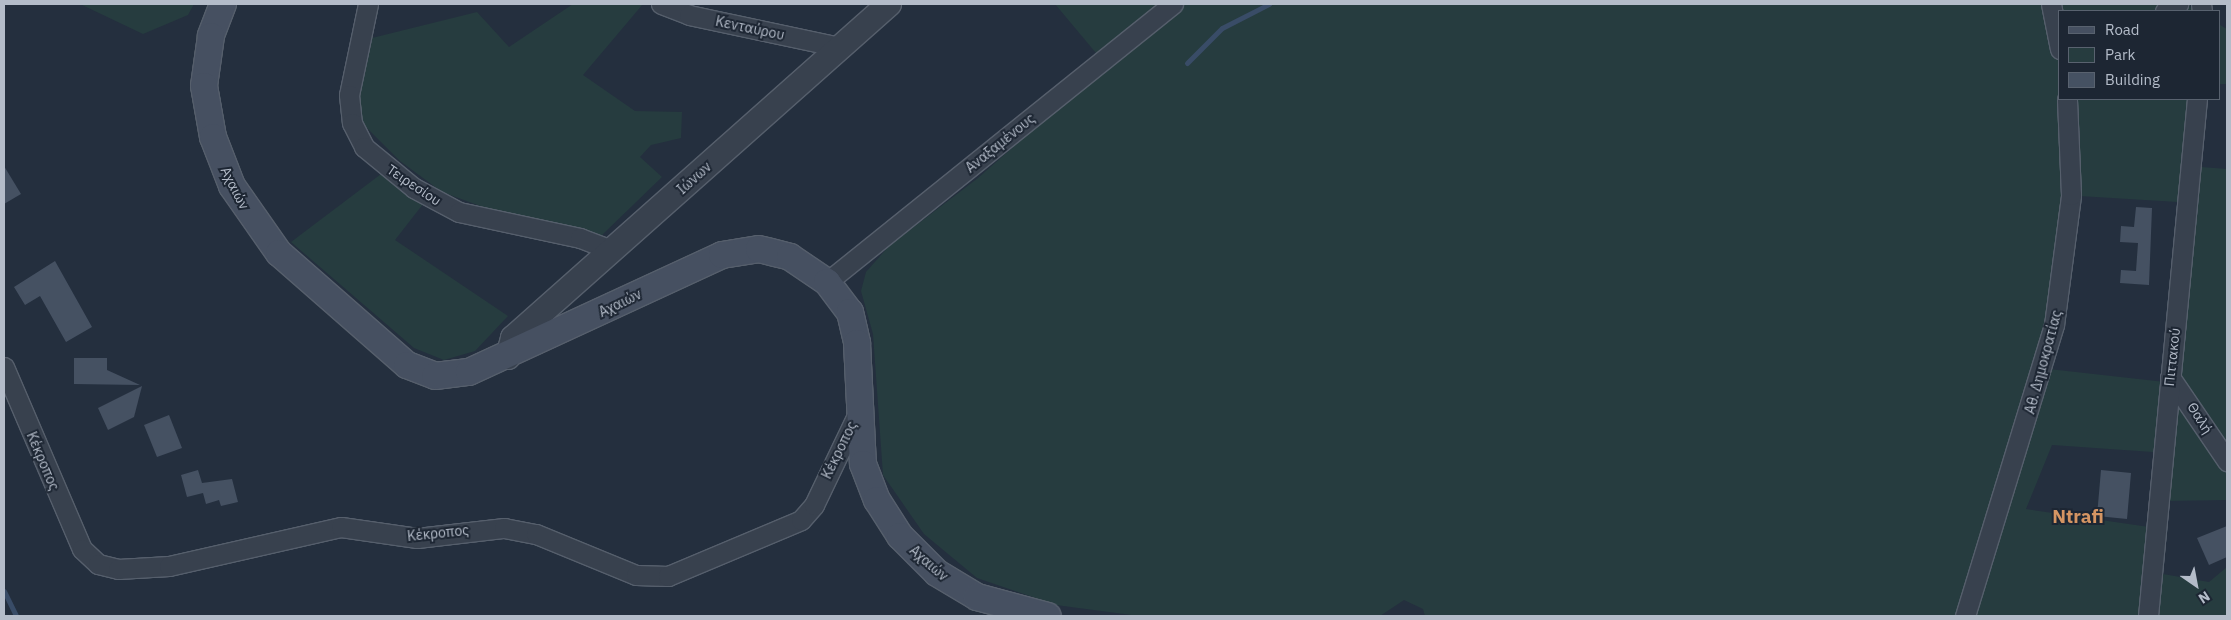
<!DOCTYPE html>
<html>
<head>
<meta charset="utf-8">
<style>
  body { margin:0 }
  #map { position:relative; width:2231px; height:620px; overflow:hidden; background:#242f3e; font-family:"IBM Plex Sans",sans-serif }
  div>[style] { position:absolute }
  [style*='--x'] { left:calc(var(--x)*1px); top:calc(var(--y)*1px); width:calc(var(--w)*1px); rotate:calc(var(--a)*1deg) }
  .green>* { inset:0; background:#263c3f }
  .stream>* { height:5px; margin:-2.5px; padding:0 2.5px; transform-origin:2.5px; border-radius:2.5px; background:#394c67 }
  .building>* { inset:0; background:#455162 }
  .roads { filter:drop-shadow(1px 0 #565f6c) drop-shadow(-1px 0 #565f6c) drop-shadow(0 1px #565f6c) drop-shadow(0 -1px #565f6c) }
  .minor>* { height:19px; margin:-9.5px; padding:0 9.5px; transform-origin:9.5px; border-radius:9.5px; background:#38414e }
  .tertiary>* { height:24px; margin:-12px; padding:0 12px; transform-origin:12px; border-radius:12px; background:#38414e }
  .secondary>* { height:26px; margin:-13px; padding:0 13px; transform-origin:13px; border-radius:13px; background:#465061 }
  span { translate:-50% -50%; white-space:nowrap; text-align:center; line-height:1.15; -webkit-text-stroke:4px #1d2633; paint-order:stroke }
  .street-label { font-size:14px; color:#b4bcc9 }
  .district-label { font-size:19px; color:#d59563; font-weight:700 }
  .frame { position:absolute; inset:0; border:5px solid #b4bcc9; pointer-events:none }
  .legend { position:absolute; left:2058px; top:10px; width:162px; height:90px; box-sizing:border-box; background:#1d2633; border:1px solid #59626f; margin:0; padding:6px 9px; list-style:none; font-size:15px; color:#b4bcc9 }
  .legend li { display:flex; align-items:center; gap:10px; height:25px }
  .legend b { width:25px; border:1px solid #59626f }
  .north { position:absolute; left:2171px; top:560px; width:50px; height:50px; -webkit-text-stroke:4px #1d2633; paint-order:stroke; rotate:147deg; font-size:14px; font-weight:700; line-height:20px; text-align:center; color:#b4bcc9 }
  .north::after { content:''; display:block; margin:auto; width:18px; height:22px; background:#b4bcc9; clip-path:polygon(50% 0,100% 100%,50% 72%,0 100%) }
</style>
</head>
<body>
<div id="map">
  <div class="green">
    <i style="clip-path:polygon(80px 4px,194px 4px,188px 15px,143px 34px)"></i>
    <i style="clip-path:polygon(573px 4px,643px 4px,583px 75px,635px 111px,682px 112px,681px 138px,651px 145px,640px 157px,662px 177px,601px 236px,494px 211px,442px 192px,400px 161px,363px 124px,356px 100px,372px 38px,477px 12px,509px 47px)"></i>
    <i style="clip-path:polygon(evenodd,1055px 4px,2187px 4px,2194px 11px,2060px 11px,2060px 99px,2191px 99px,2189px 166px,2227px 169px,2227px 500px,2165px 501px,2167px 453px,2052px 445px,2026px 509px,2163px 529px,2163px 574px,2209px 582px,2227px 567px,2227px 616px,1425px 616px,1423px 609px,1404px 600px,1380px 616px,1139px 616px,1056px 605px,977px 578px,924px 534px,883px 475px,873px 334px,861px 291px,866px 272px,889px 246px,978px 178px,1106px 65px,1055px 4px,2063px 195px,2194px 203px,2174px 383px,2040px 368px,2063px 195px)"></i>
    <i style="clip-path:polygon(2220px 25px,2227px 29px,2227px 84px,2220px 84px)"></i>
    <i style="clip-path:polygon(385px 171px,427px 199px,395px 240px,508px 316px,475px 351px,444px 360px,414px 348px,291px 242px)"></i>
  </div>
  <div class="stream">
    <i style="--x:1187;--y:63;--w:49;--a:-45"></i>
    <i style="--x:1222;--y:28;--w:53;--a:-27.1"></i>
    <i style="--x:4;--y:591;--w:28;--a:64"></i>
  </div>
  <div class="building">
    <i style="clip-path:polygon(4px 166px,21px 194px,4px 204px)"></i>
    <i style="clip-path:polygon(2136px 207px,2152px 208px,2149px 285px,2120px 283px,2121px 270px,2136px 271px,2138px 243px,2120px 242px,2121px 226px,2134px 227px)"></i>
    <i style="clip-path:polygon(55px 261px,92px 327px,66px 342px,40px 296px,25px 305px,14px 287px)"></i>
    <i style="clip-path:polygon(74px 358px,107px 358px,107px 370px,140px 385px,74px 384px)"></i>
    <i style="clip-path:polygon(142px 386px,134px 417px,108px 430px,98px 408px)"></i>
    <i style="clip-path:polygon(169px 415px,182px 448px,157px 457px,144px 425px)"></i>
    <i style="clip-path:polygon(198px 470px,202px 483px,232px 479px,238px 502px,221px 506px,219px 500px,206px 504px,203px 493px,187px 497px,181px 475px)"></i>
    <i style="clip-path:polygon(2101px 470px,2131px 473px,2127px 519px,2097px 516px)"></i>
    <i style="clip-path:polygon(2227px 526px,2227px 557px,2209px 565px,2197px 538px)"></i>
  </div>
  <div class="roads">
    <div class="minor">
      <i style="--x:368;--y:4;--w:93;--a:101.8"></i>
      <i style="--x:349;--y:95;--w:28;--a:84"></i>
      <i style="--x:352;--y:123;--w:27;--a:63"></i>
      <i style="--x:364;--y:147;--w:65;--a:39.4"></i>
      <i style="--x:414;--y:188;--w:51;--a:28.1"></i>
      <i style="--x:459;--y:212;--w:124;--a:12.1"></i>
      <i style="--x:580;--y:238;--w:34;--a:21"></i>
      <i style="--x:661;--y:4;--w:30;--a:21"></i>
      <i style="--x:689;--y:15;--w:154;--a:12"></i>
      <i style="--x:2051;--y:4;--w:46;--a:78.7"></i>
      <i style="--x:2201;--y:4;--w:7;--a:82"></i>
      <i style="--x:2165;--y:11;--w:15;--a:-28"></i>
      <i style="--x:827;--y:282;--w:444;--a:-38.8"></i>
      <i style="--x:4;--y:367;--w:198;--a:66.8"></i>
      <i style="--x:82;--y:549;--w:22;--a:43"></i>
      <i style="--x:98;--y:564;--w:21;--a:14"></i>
      <i style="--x:118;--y:569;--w:51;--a:-3.4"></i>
      <i style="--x:169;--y:566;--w:176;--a:-12.8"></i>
      <i style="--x:341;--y:527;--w:77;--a:8.2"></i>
      <i style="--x:417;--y:538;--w:88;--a:-6.6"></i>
      <i style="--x:504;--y:528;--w:33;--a:11"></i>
      <i style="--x:536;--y:534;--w:108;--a:22.3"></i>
      <i style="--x:636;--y:575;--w:32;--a:2"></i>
      <i style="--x:668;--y:576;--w:144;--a:-22.8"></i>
      <i style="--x:801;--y:520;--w:20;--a:-49"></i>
      <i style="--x:814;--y:505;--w:102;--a:-64.4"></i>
      <i style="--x:2170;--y:377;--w:102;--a:55.8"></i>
      <i style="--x:1965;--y:616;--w:304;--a:-73"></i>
      <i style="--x:2054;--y:325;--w:131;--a:-82.5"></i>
      <i style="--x:2071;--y:195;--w:96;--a:-92.4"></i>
      <i style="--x:2148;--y:616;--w:519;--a:-84.59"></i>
    </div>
    <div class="tertiary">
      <i style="--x:508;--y:357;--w:20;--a:-75"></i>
      <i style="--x:513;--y:338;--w:503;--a:-41.61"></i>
    </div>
    <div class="secondary">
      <i style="--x:223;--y:4;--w:34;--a:111"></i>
      <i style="--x:211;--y:36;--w:50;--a:98"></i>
      <i style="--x:204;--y:86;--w:52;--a:80"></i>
      <i style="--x:213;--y:137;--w:53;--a:68.8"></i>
      <i style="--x:232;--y:186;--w:82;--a:55"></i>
      <i style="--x:279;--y:253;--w:170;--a:41.2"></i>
      <i style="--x:407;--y:365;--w:30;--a:21"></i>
      <i style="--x:435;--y:376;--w:34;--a:-7"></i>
      <i style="--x:469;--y:372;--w:279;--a:-24.8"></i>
      <i style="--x:722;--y:255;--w:37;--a:-9"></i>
      <i style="--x:759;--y:249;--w:32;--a:14"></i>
      <i style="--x:790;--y:257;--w:45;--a:34"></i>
      <i style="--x:827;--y:282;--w:38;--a:53"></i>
      <i style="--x:850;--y:312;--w:32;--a:77"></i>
      <i style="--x:857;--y:343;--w:121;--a:87.2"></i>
      <i style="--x:863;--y:464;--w:39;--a:69"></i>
      <i style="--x:877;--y:500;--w:43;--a:57.4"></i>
      <i style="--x:900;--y:536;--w:52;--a:45"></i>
      <i style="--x:937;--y:573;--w:47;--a:31"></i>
      <i style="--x:977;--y:597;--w:73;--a:15"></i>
    </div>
  </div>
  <div class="street-label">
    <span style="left:750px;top:28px;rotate:12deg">Κενταύρου</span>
    <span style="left:1000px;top:143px;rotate:-39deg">Αναξαμένους</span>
    <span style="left:694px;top:178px;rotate:-42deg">Ιώνων</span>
    <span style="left:414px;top:185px;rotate:34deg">Τειρεσίου</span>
    <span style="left:235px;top:188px;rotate:63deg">Αχαιών</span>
    <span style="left:620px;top:303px;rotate:-26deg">Αχαιών</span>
    <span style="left:2172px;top:357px;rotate:-84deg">Πιττακού</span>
    <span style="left:2043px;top:362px;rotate:-75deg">Αθ. Δημοκρατίας</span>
    <span style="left:2200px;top:418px;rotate:58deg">Θαλή</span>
    <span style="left:839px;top:450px;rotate:-64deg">Κέκροπος</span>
    <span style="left:43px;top:461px;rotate:67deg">Κέκροπος</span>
    <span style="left:438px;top:533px;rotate:-6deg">Κέκροπος</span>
    <span style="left:929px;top:563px;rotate:41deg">Αχαιών</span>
  </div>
  <div class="district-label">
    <span style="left:2078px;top:517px">Ntrafi</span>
  </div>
  <div class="frame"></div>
  <ul class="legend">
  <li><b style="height:6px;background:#465061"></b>Road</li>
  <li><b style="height:14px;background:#263c3f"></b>Park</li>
  <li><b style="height:14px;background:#455162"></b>Building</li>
  </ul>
  <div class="north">N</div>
</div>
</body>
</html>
